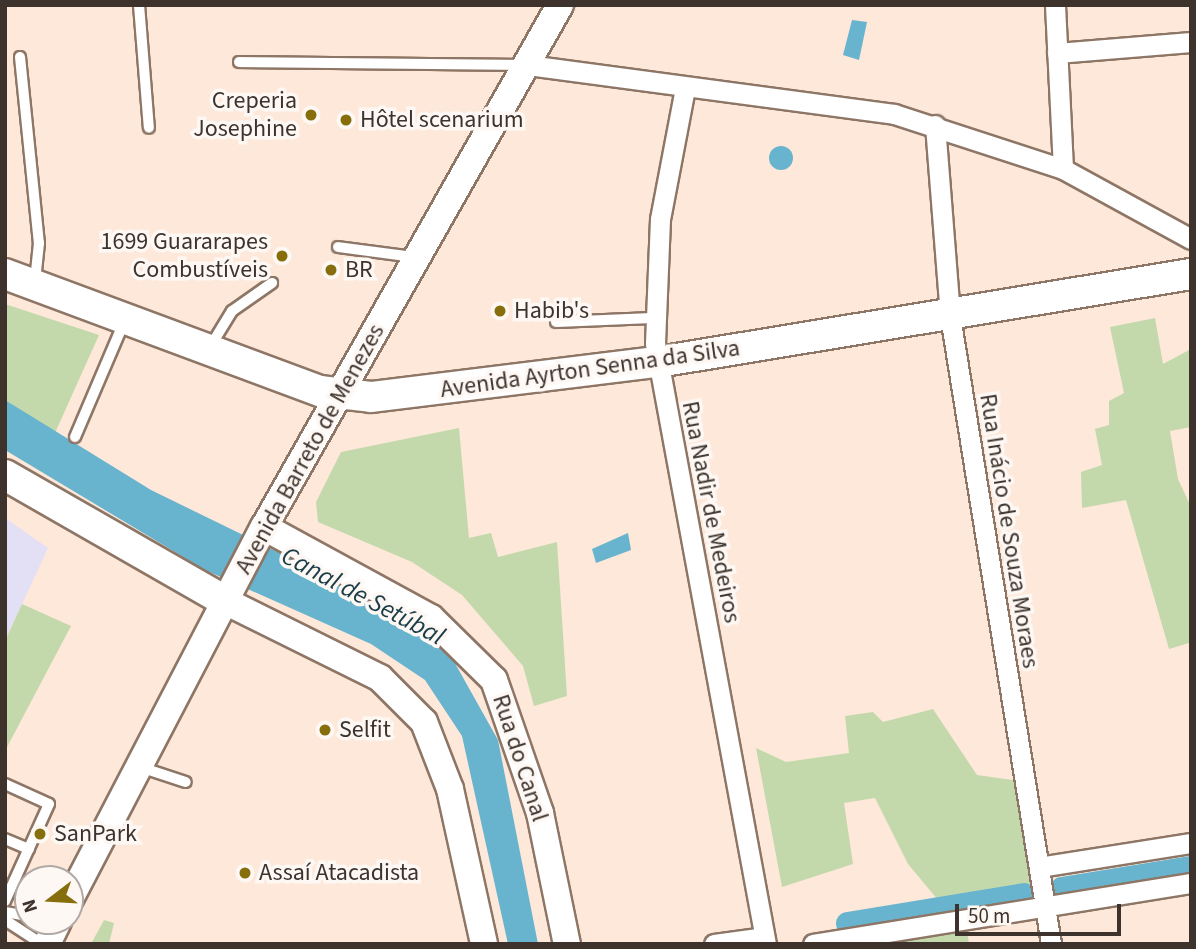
<!DOCTYPE html>
<html>
<head>
<meta charset="utf-8">
<style>
  body { margin:0 }
  #map { position:relative; width:1196px; height:949px; overflow:hidden; background:#fde8d9; font-family:"Source Sans 3",sans-serif }
  div>[style] { position:absolute }
  [style*='--x'] { left:calc(var(--x)*1px); top:calc(var(--y)*1px); width:calc(var(--w)*1px); rotate:calc(var(--a)*1deg) }
  .education>* { inset:0; background:#e3dff5 }
  .green>* { inset:0; background:#c4d9ab }
  .water>* { inset:0; background:#68b3cd }
  .round { border-radius:50% }
  .canal>* { height:23px; margin:-11.5px; padding:0 11.5px; transform-origin:11.5px; border-radius:11.5px; background:#68b3cd }
  .roads { filter:drop-shadow(2px 0 #8e7666) drop-shadow(-2px 0 #8e7666) drop-shadow(0 2px #8e7666) drop-shadow(0 -2px #8e7666) }
  .lane>* { height:10px; margin:-5px; padding:0 5px; transform-origin:5px; border-radius:5px; background:#fff }
  .street>* { height:19px; margin:-9.5px; padding:0 9.5px; transform-origin:9.5px; border-radius:9.5px; background:#fff }
  .secondary>* { height:26px; margin:-13px; padding:0 13px; transform-origin:13px; border-radius:13px; background:#fff }
  .primary>* { height:30px; margin:-15px; padding:0 15px; transform-origin:15px; border-radius:15px; background:#fff }
  .dots>* { width:19px; height:19px; translate:-50% -50%; box-sizing:border-box; border:4px solid #fef8f5; border-radius:50% }
  span { translate:-50% -50%; white-space:nowrap; text-align:center; line-height:1.15; -webkit-text-stroke:7px #fef8f5; paint-order:stroke }
  .poi-label { font-size:24px; color:#3d332c }
  .right { translate:-100% -50%; text-align:right }
  .left { translate:0 -50%; text-align:left }
  .street-label { font-size:24px; color:#3d332c }
  .water-label { font-size:26px; color:#1a3d49; font-style:italic }
  .frame { position:absolute; inset:0; border:7px solid #3d332c; pointer-events:none }
  .north { position:absolute; left:14px; top:865px; width:70px; height:70px; box-sizing:border-box; background:#fef8f5; border:2px solid #b1a9a5; border-radius:50%; rotate:253deg; font-size:19px; font-weight:700; line-height:28px; text-align:center; color:#3d332c }
  .north::after { content:''; display:block; margin:auto; width:24px; height:32px; background:#866e0d; clip-path:polygon(50% 0,100% 100%,50% 72%,0 100%) }
  .scale { position:absolute; left:955px; top:904px; width:166px; height:32px; box-sizing:border-box; border:4px solid #3d332c; border-top:0; padding-left:9px; font-size:21px; line-height:24px; white-space:nowrap; color:#3d332c; -webkit-text-stroke:5px #fef8f5; paint-order:stroke }
</style>
</head>
<body>
<div id="map">
  <div class="education">
    <i style="clip-path:polygon(5px 518px,48px 548px,5px 641px)"></i>
  </div>
  <div class="green">
    <i style="clip-path:polygon(5px 304px,99px 335px,55px 433px,5px 400px)"></i>
    <i style="clip-path:polygon(1155px 318px,1163px 364px,1191px 349px,1191px 427px,1170px 431px,1178px 479px,1191px 507px,1191px 654px,1189px 643px,1169px 649px,1126px 500px,1082px 508px,1081px 472px,1102px 465px,1095px 429px,1109px 425px,1109px 401px,1124px 393px,1110px 327px)"></i>
    <i style="clip-path:polygon(459px 428px,469px 538px,491px 533px,498px 557px,557px 542px,567px 696px,534px 706px,523px 666px,462px 595px,412px 562px,318px 522px,316px 502px,341px 452px)"></i>
    <i style="clip-path:polygon(22px 604px,71px 626px,5px 751px,5px 641px)"></i>
    <i style="clip-path:polygon(933px 709px,977px 775px,1020px 781px,1035px 883px,938px 900px,908px 864px,875px 798px,844px 803px,853px 864px,782px 887px,756px 748px,786px 762px,849px 753px,845px 716px,873px 712px,883px 722px)"></i>
    <i style="clip-path:polygon(965px 919px,969px 944px,844px 944px)"></i>
    <i style="clip-path:polygon(104px 920px,114px 923px,109px 944px,91px 944px)"></i>
  </div>
  <div class="water">
    <i style="clip-path:polygon(852px 20px,867px 22px,859px 60px,843px 55px)"></i>
    <i class="round" style="left:769px;top:146px;width:24px;height:24px"></i>
    <i style="clip-path:polygon(5px 400px,151px 490px,380px 602px,447px 649px,498px 740px,538px 944px,508px 944px,462px 736px,425px 680px,371px 644px,205px 570px,5px 450px)"></i>
    <i style="clip-path:polygon(628px 533px,631px 550px,596px 563px,592px 549px)"></i>
  </div>
  <div class="canal">
    <i style="--x:1061;--y:888;--w:132;--a:-9.2"></i>
    <i style="--x:847;--y:923;--w:179;--a:-9.3"></i>
  </div>
  <div class="roads">
    <div class="lane">
      <i style="--x:139;--y:5;--w:123;--a:85.4"></i>
      <i style="--x:20;--y:57;--w:187;--a:84.2"></i>
      <i style="--x:39;--y:243;--w:39;--a:96"></i>
      <i style="--x:239;--y:62;--w:283;--a:0.6"></i>
      <i style="--x:338;--y:247;--w:77;--a:7.5"></i>
      <i style="--x:556;--y:322;--w:97;--a:-2.4"></i>
      <i style="--x:210;--y:347;--w:42;--a:-58.6"></i>
      <i style="--x:232;--y:311;--w:49;--a:-35"></i>
      <i style="--x:75;--y:437;--w:125;--a:-66.9"></i>
      <i style="--x:140;--y:767;--w:48;--a:18.1"></i>
      <i style="--x:5;--y:784;--w:48;--a:24.4"></i>
      <i style="--x:49;--y:804;--w:107;--a:114.4"></i>
      <i style="--x:5;--y:839;--w:26;--a:23"></i>
      <i style="--x:5;--y:912;--w:23;--a:10"></i>
      <i style="--x:5;--y:920;--w:44;--a:33"></i>
      <i style="--x:38;--y:921;--w:18;--a:27"></i>
    </div>
    <div class="street">
      <i style="--x:1055;--y:5;--w:164;--a:87.2"></i>
      <i style="--x:1057;--y:53;--w:134;--a:-4.7"></i>
      <i style="--x:528;--y:65;--w:369;--a:7.6"></i>
      <i style="--x:894;--y:114;--w:178;--a:18"></i>
      <i style="--x:1063;--y:169;--w:146;--a:28.7"></i>
      <i style="--x:685;--y:88;--w:133;--a:100.8"></i>
      <i style="--x:660;--y:219;--w:124;--a:92.3"></i>
      <i style="--x:655;--y:343;--w:611;--a:79.54"></i>
      <i style="--x:935;--y:125;--w:192;--a:85.5"></i>
      <i style="--x:950;--y:316;--w:636;--a:80.86"></i>
      <i style="--x:1039;--y:867;--w:154;--a:-9"></i>
      <i style="--x:714;--y:944;--w:50;--a:-8"></i>
      <i style="--x:813;--y:944;--w:383;--a:-9.2"></i>
    </div>
    <div class="secondary">
      <i style="--x:264;--y:527;--w:190;--a:28.6"></i>
      <i style="--x:431;--y:618;--w:88;--a:44.5"></i>
      <i style="--x:494;--y:680;--w:141;--a:70.9"></i>
      <i style="--x:540;--y:813;--w:134;--a:78.4"></i>
      <i style="--x:225;--y:601;--w:173;--a:26.4"></i>
      <i style="--x:380;--y:678;--w:62;--a:45"></i>
      <i style="--x:424;--y:722;--w:72;--a:68.8"></i>
      <i style="--x:450;--y:789;--w:159;--a:77.6"></i>
      <i style="--x:70;--y:899;--w:420;--a:-62.5"></i>
      <i style="--x:264;--y:527;--w:600;--a:-60.44"></i>
      <i style="--x:47;--y:944;--w:25;--a:-64"></i>
    </div>
    <div class="primary">
      <i style="--x:5;--y:274;--w:336;--a:20.4"></i>
      <i style="--x:320;--y:391;--w:51;--a:6.7"></i>
      <i style="--x:371;--y:397;--w:289;--a:-7"></i>
      <i style="--x:658;--y:362;--w:540;--a:-9.38"></i>
      <i style="--x:5;--y:475;--w:254;--a:29.8"></i>
    </div>
  </div>
  <div class="dots">
    <i style="left:311px;top:115px;background:#866e0d"></i>
    <i style="left:346px;top:120px;background:#866e0d"></i>
    <i style="left:282px;top:256px;background:#866e0d"></i>
    <i style="left:331px;top:270px;background:#866e0d"></i>
    <i style="left:500px;top:311px;background:#866e0d"></i>
    <i style="left:325px;top:730px;background:#866e0d"></i>
    <i style="left:40px;top:834px;background:#866e0d"></i>
    <i style="left:245px;top:873px;background:#866e0d"></i>
  </div>
  <div class="poi-label">
    <span class="right" style="left:297px;top:115px">Creperia<br>Josephine</span>
    <span class="left" style="left:360px;top:120px">Hôtel scenarium</span>
    <span class="right" style="left:268px;top:256px">1699 Guararapes<br>Combustíveis</span>
    <span class="left" style="left:345px;top:270px">BR</span>
    <span class="left" style="left:514px;top:311px">Habib's</span>
    <span class="left" style="left:339px;top:730px">Selfit</span>
    <span class="left" style="left:54px;top:834px">SanPark</span>
    <span class="left" style="left:259px;top:873px">Assaí Atacadista</span>
  </div>
  <div class="street-label">
    <span style="left:590px;top:369px;rotate:-8deg">Avenida Ayrton Senna da Silva</span>
    <span style="left:310px;top:449px;rotate:-61deg">Avenida Barreto de Menezes</span>
    <span style="left:711px;top:512px;rotate:79deg">Rua Nadir de Medeiros</span>
    <span style="left:1009px;top:531px;rotate:81deg">Rua Inácio de Souza Moraes</span>
    <span style="left:520px;top:758px;rotate:72deg">Rua do Canal</span>
  </div>
  <div class="water-label">
    <span style="left:363px;top:596px;rotate:28deg">Canal de Setúbal</span>
  </div>
  <div class="frame"></div>
  <div class="north">N</div>
  <div class="scale">50 m</div>
</div>
</body>
</html>
